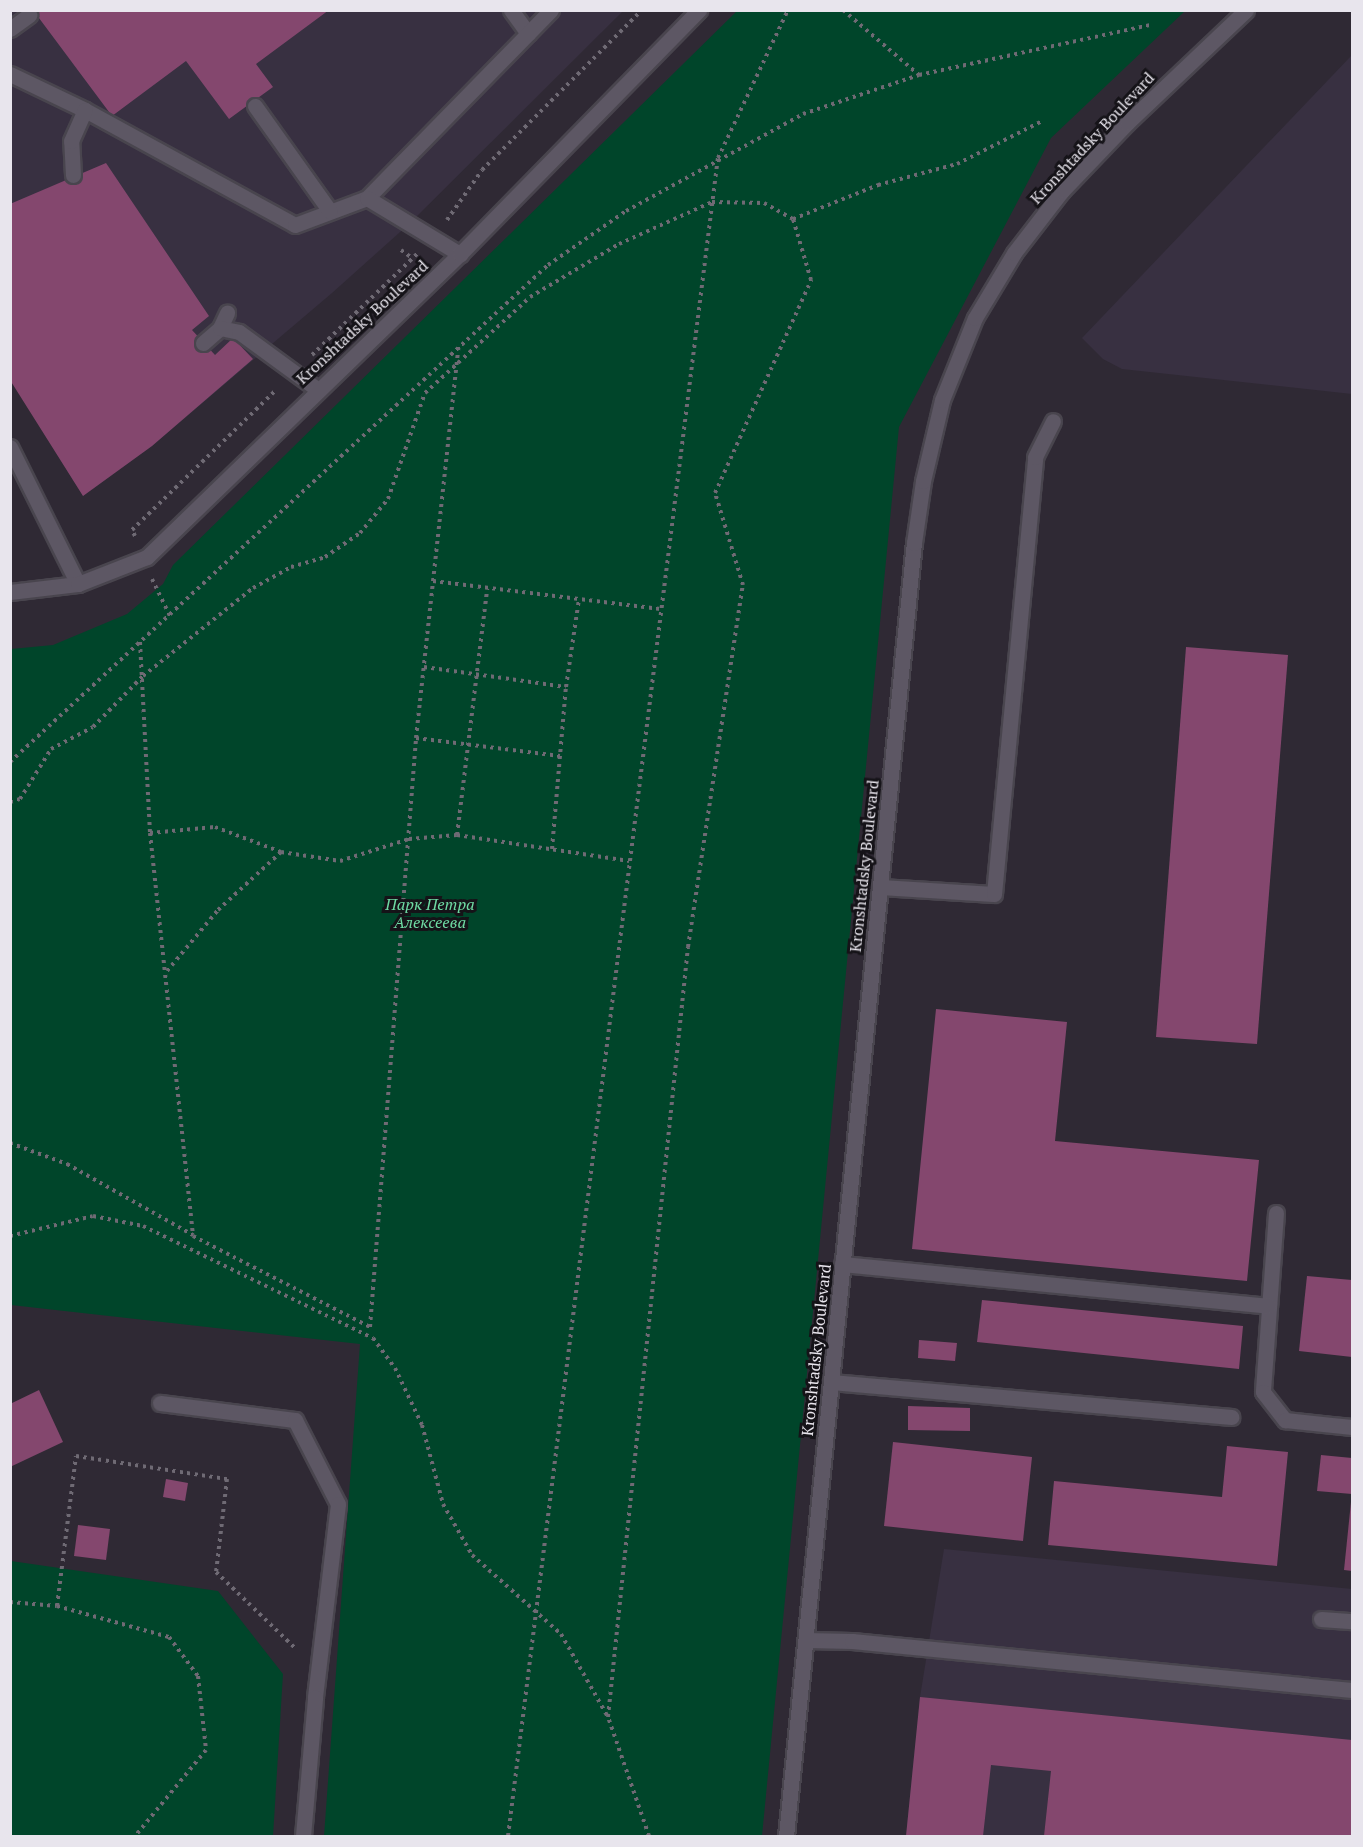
<!DOCTYPE html>
<html>
<head>
<meta charset="utf-8">
<style>
  body { margin:0 }
  #map { position:relative; width:1363px; height:1847px; overflow:hidden; background:#2f2934; font-family:"PT Serif",serif }
  div>[style] { position:absolute }
  [style*='--x'] { left:calc(var(--x)*1px); top:calc(var(--y)*1px); width:calc(var(--w)*1px); rotate:calc(var(--a)*1deg) }
  .built>* { inset:0; background:#383041 }
  .green>* { inset:0; background:#00452a }
  .building>* { inset:0; background:#84476e }
  .path>* { height:4px; margin-top:-2px; transform-origin:0; background:repeating-linear-gradient(90deg,#6f6a74 0 3px,transparent 0 7.5px) }
  .roads { filter:drop-shadow(2px 0 #49454e) drop-shadow(-2px 0 #49454e) drop-shadow(0 2px #49454e) drop-shadow(0 -2px #49454e) }
  .service>* { height:15px; margin:-7.5px; padding:0 7.5px; transform-origin:7.5px; border-radius:7.5px; background:#5d5764 }
  .minor>* { height:15px; margin:-7.5px; padding:0 7.5px; transform-origin:7.5px; border-radius:7.5px; background:#5d5764 }
  .secondary>* { height:15px; margin:-7.5px; padding:0 7.5px; transform-origin:7.5px; border-radius:7.5px; background:#5d5764 }
  span { translate:-50% -50%; white-space:nowrap; text-align:center; line-height:1.15; -webkit-text-stroke:6px #151318; paint-order:stroke }
  .street-label { font-size:16px; color:#e8e5ed }
  .park-label { font-size:16px; color:#6edaa3; font-style:italic }
  .frame { position:absolute; inset:0; border:12px solid #e8e5ed; pointer-events:none }
</style>
</head>
<body>
<div id="map">
  <div class="built">
    <i style="clip-path:polygon(11px 11px,623px 11px,409px 224px,332px 293px,152px 446px,83px 496px,11px 380px)"></i>
    <i style="clip-path:polygon(1352px 55px,1352px 394px,1122px 369px,1103px 359px,1082px 338px)"></i>
    <i style="clip-path:polygon(944px 1549px,1352px 1589px,1352px 1836px,906px 1836px,920px 1697px)"></i>
  </div>
  <div class="green">
    <i style="clip-path:polygon(737px 11px,1185px 11px,1051px 138px,899px 427px,762px 1836px,324px 1836px,360px 1344px,11px 1305px,11px 649px,53px 645px,127px 614px,163px 584px,173px 565px)"></i>
    <i style="clip-path:polygon(11px 1561px,218px 1591px,283px 1674px,273px 1836px,11px 1836px)"></i>
  </div>
  <div class="building">
    <i style="clip-path:polygon(33px 10px,329px 10px,256px 64px,273px 87px,229px 119px,186px 61px,112px 116px)"></i>
    <i style="clip-path:polygon(106px 163px,209px 316px,192px 330px,215px 355px,233px 338px,253px 359px,152px 446px,83px 496px,10px 380px,10px 204px)"></i>
    <i style="clip-path:polygon(1186px 647px,1288px 655px,1257px 1044px,1156px 1037px)"></i>
    <i style="clip-path:polygon(936px 1009px,1067px 1022px,1055px 1141px,1259px 1160px,1247px 1281px,912px 1249px)"></i>
    <i style="clip-path:polygon(1307px 1276px,1352px 1280px,1352px 1357px,1299px 1351px)"></i>
    <i style="clip-path:polygon(982px 1300px,1243px 1326px,1239px 1369px,977px 1342px)"></i>
    <i style="clip-path:polygon(919px 1340px,957px 1343px,955px 1361px,918px 1358px)"></i>
    <i style="clip-path:polygon(39px 1390px,63px 1442px,10px 1467px,10px 1404px)"></i>
    <i style="clip-path:polygon(908px 1406px,970px 1408px,970px 1431px,908px 1430px)"></i>
    <i style="clip-path:polygon(893px 1442px,1032px 1457px,1023px 1541px,884px 1526px)"></i>
    <i style="clip-path:polygon(1227px 1446px,1288px 1452px,1277px 1566px,1048px 1545px,1054px 1481px,1222px 1497px)"></i>
    <i style="clip-path:polygon(1321px 1455px,1352px 1458px,1352px 1494px,1317px 1491px)"></i>
    <i style="clip-path:polygon(166px 1479px,188px 1483px,185px 1501px,163px 1497px)"></i>
    <i style="clip-path:polygon(1351px 1502px,1352px 1503px,1352px 1571px,1344px 1570px)"></i>
    <i style="clip-path:polygon(78px 1525px,110px 1529px,106px 1560px,74px 1556px)"></i>
    <i style="clip-path:polygon(920px 1697px,1352px 1740px,1352px 1836px,1044px 1836px,1051px 1771px,991px 1765px,983px 1836px,906px 1836px)"></i>
  </div>
  <div class="path">
    <i style="--x:843;--y:10;--w:100;--a:40.5"></i>
    <i style="--x:447;--y:220;--w:61;--a:-55"></i>
    <i style="--x:482;--y:170;--w:226;--a:-45"></i>
    <i style="--x:401;--y:250;--w:14;--a:36"></i>
    <i style="--x:312;--y:355;--w:146;--a:-43.9"></i>
    <i style="--x:135;--y:536;--w:7;--a:-117"></i>
    <i style="--x:132;--y:530;--w:201;--a:-44.2"></i>
    <i style="--x:152;--y:579;--w:41;--a:64.1"></i>
    <i style="--x:433;--y:581;--w:229;--a:7"></i>
    <i style="--x:140;--y:642;--w:191;--a:87"></i>
    <i style="--x:150;--y:833;--w:405;--a:83.9"></i>
    <i style="--x:193;--y:1236;--w:199;--a:27.2"></i>
    <i style="--x:370;--y:1327;--w:591;--a:-85.53"></i>
    <i style="--x:416;--y:738;--w:395;--a:-83.8"></i>
    <i style="--x:424;--y:667;--w:143;--a:8"></i>
    <i style="--x:416;--y:738;--w:145;--a:7.1"></i>
    <i style="--x:10;--y:762;--w:732;--a:-42.73"></i>
    <i style="--x:548;--y:265;--w:95;--a:-34.7"></i>
    <i style="--x:626;--y:211;--w:202;--a:-28.7"></i>
    <i style="--x:803;--y:114;--w:122;--a:-18.6"></i>
    <i style="--x:919;--y:75;--w:237;--a:-12.2"></i>
    <i style="--x:10;--y:802;--w:10;--a:-17"></i>
    <i style="--x:20;--y:799;--w:59;--a:-58.2"></i>
    <i style="--x:51;--y:749;--w:47;--a:-27.6"></i>
    <i style="--x:93;--y:727;--w:71;--a:-45.6"></i>
    <i style="--x:143;--y:676;--w:141;--a:-38.7"></i>
    <i style="--x:253;--y:588;--w:43;--a:-28.9"></i>
    <i style="--x:291;--y:567;--w:35;--a:-16"></i>
    <i style="--x:325;--y:557;--w:42;--a:-34.4"></i>
    <i style="--x:360;--y:533;--w:44;--a:-50.5"></i>
    <i style="--x:388;--y:499;--w:112;--a:-70.8"></i>
    <i style="--x:425;--y:393;--w:142;--a:-42.4"></i>
    <i style="--x:530;--y:297;--w:104;--a:-30.8"></i>
    <i style="--x:619;--y:244;--w:102;--a:-24.3"></i>
    <i style="--x:712;--y:202;--w:52;--a:1.1"></i>
    <i style="--x:764;--y:203;--w:33;--a:29"></i>
    <i style="--x:793;--y:219;--w:92;--a:-21.8"></i>
    <i style="--x:878;--y:185;--w:82;--a:-14.9"></i>
    <i style="--x:957;--y:164;--w:95;--a:-26.8"></i>
    <i style="--x:150;--y:833;--w:65;--a:-5.3"></i>
    <i style="--x:215;--y:827;--w:71;--a:20.7"></i>
    <i style="--x:281;--y:852;--w:60;--a:8.7"></i>
    <i style="--x:340;--y:861;--w:72;--a:-17.7"></i>
    <i style="--x:409;--y:839;--w:48;--a:-4.8"></i>
    <i style="--x:457;--y:835;--w:174;--a:8.6"></i>
    <i style="--x:457;--y:835;--w:248;--a:-83"></i>
    <i style="--x:552;--y:849;--w:163;--a:-85.1"></i>
    <i style="--x:566;--y:687;--w:89;--a:-81.6"></i>
    <i style="--x:167;--y:971;--w:80;--a:-50.1"></i>
    <i style="--x:218;--y:910;--w:86;--a:-42.6"></i>
    <i style="--x:10;--y:1143;--w:61;--a:20.2"></i>
    <i style="--x:67;--y:1164;--w:145;--a:29.4"></i>
    <i style="--x:10;--y:1236;--w:85;--a:-13.5"></i>
    <i style="--x:93;--y:1216;--w:51;--a:11.3"></i>
    <i style="--x:143;--y:1226;--w:256;--a:26"></i>
    <i style="--x:373;--y:1338;--w:37;--a:54"></i>
    <i style="--x:395;--y:1368;--w:63;--a:64.7"></i>
    <i style="--x:422;--y:1425;--w:82;--a:75.1"></i>
    <i style="--x:443;--y:1504;--w:59;--a:60.4"></i>
    <i style="--x:472;--y:1555;--w:119;--a:41.6"></i>
    <i style="--x:561;--y:1634;--w:95;--a:60.5"></i>
    <i style="--x:10;--y:1602;--w:47;--a:4.9"></i>
    <i style="--x:57;--y:1606;--w:116;--a:15.5"></i>
    <i style="--x:169;--y:1637;--w:49;--a:53.4"></i>
    <i style="--x:198;--y:1676;--w:74;--a:83.8"></i>
    <i style="--x:206;--y:1750;--w:112;--a:129.5"></i>
    <i style="--x:57;--y:1606;--w:151;--a:-82.8"></i>
    <i style="--x:76;--y:1456;--w:153;--a:8.7"></i>
    <i style="--x:227;--y:1479;--w:94;--a:96.7"></i>
    <i style="--x:216;--y:1572;--w:112;--a:43.9"></i>
    <i style="--x:508;--y:1836;--w:1691;--a:-82.87"></i>
    <i style="--x:718;--y:158;--w:164;--a:-64.7"></i>
    <i style="--x:649;--y:1836;--w:126;--a:-109"></i>
    <i style="--x:608;--y:1717;--w:774;--a:-84.07"></i>
    <i style="--x:688;--y:947;--w:366;--a:-81.4"></i>
    <i style="--x:743;--y:585;--w:96;--a:-106.9"></i>
    <i style="--x:715;--y:493;--w:234;--a:-65.7"></i>
    <i style="--x:811;--y:280;--w:64;--a:-106.4"></i>
  </div>
  <div class="roads">
    <div class="service">
      <i style="--x:511;--y:10;--w:29;--a:54"></i>
      <i style="--x:10;--y:29;--w:24;--a:-36"></i>
      <i style="--x:10;--y:74;--w:83;--a:25.6"></i>
      <i style="--x:85;--y:110;--w:239;--a:28.7"></i>
      <i style="--x:295;--y:225;--w:77;--a:-20.6"></i>
      <i style="--x:367;--y:198;--w:263;--a:-45.6"></i>
      <i style="--x:255;--y:106;--w:129;--a:54.5"></i>
      <i style="--x:73;--y:175;--w:34;--a:-93"></i>
      <i style="--x:71;--y:141;--w:34;--a:-66"></i>
      <i style="--x:367;--y:198;--w:109;--a:31.1"></i>
      <i style="--x:220;--y:328;--w:17;--a:-65"></i>
      <i style="--x:203;--y:343;--w:23;--a:-41"></i>
      <i style="--x:220;--y:328;--w:19;--a:12"></i>
      <i style="--x:239;--y:332;--w:97;--a:36.2"></i>
      <i style="--x:10;--y:447;--w:153;--a:63.6"></i>
      <i style="--x:10;--y:592;--w:68;--a:-6.7"></i>
      <i style="--x:78;--y:584;--w:74;--a:-21.4"></i>
      <i style="--x:147;--y:557;--w:436;--a:-44.1"></i>
      <i style="--x:460;--y:254;--w:342;--a:-45.6"></i>
      <i style="--x:880;--y:887;--w:114;--a:3.5"></i>
      <i style="--x:994;--y:894;--w:439;--a:-84.6"></i>
      <i style="--x:1035;--y:457;--w:40;--a:-63.4"></i>
      <i style="--x:1276;--y:1213;--w:179;--a:94.2"></i>
      <i style="--x:1263;--y:1392;--w:36;--a:52"></i>
      <i style="--x:1285;--y:1420;--w:67;--a:6"></i>
      <i style="--x:842;--y:1264;--w:429;--a:5.6"></i>
      <i style="--x:831;--y:1382;--w:402;--a:5"></i>
      <i style="--x:160;--y:1403;--w:136;--a:7.2"></i>
      <i style="--x:295;--y:1420;--w:94;--a:62.9"></i>
      <i style="--x:338;--y:1504;--w:195;--a:96.8"></i>
      <i style="--x:1321;--y:1619;--w:31;--a:4"></i>
      <i style="--x:806;--y:1640;--w:46;--a:1.2"></i>
      <i style="--x:852;--y:1641;--w:502;--a:5.6"></i>
    </div>
    <div class="minor">
      <i style="--x:303;--y:1836;--w:139;--a:-85"></i>
    </div>
    <div class="secondary">
      <i style="--x:786;--y:1836;--w:1299;--a:-84.35"></i>
      <i style="--x:914;--y:543;--w:63;--a:-81.7"></i>
      <i style="--x:923;--y:481;--w:83;--a:-76.8"></i>
      <i style="--x:942;--y:400;--w:88;--a:-68.1"></i>
      <i style="--x:975;--y:318;--w:76;--a:-59"></i>
      <i style="--x:1014;--y:253;--w:78;--a:-52.3"></i>
      <i style="--x:1062;--y:191;--w:94;--a:-46.3"></i>
      <i style="--x:1127;--y:123;--w:164;--a:-43.5"></i>
    </div>
  </div>
  <div class="street-label">
    <span style="left:1092px;top:138px;rotate:-47deg">Kronshtadsky Boulevard</span>
    <span style="left:362px;top:322px;rotate:-43deg">Kronshtadsky Boulevard</span>
    <span style="left:864px;top:866px;rotate:-84deg">Kronshtadsky Boulevard</span>
    <span style="left:816px;top:1350px;rotate:-84deg">Kronshtadsky Boulevard</span>
  </div>
  <div class="park-label">
    <span style="left:430px;top:913px">Парк Петра<br>Алексеева</span>
  </div>
  <div class="frame"></div>
</div>
</body>
</html>
